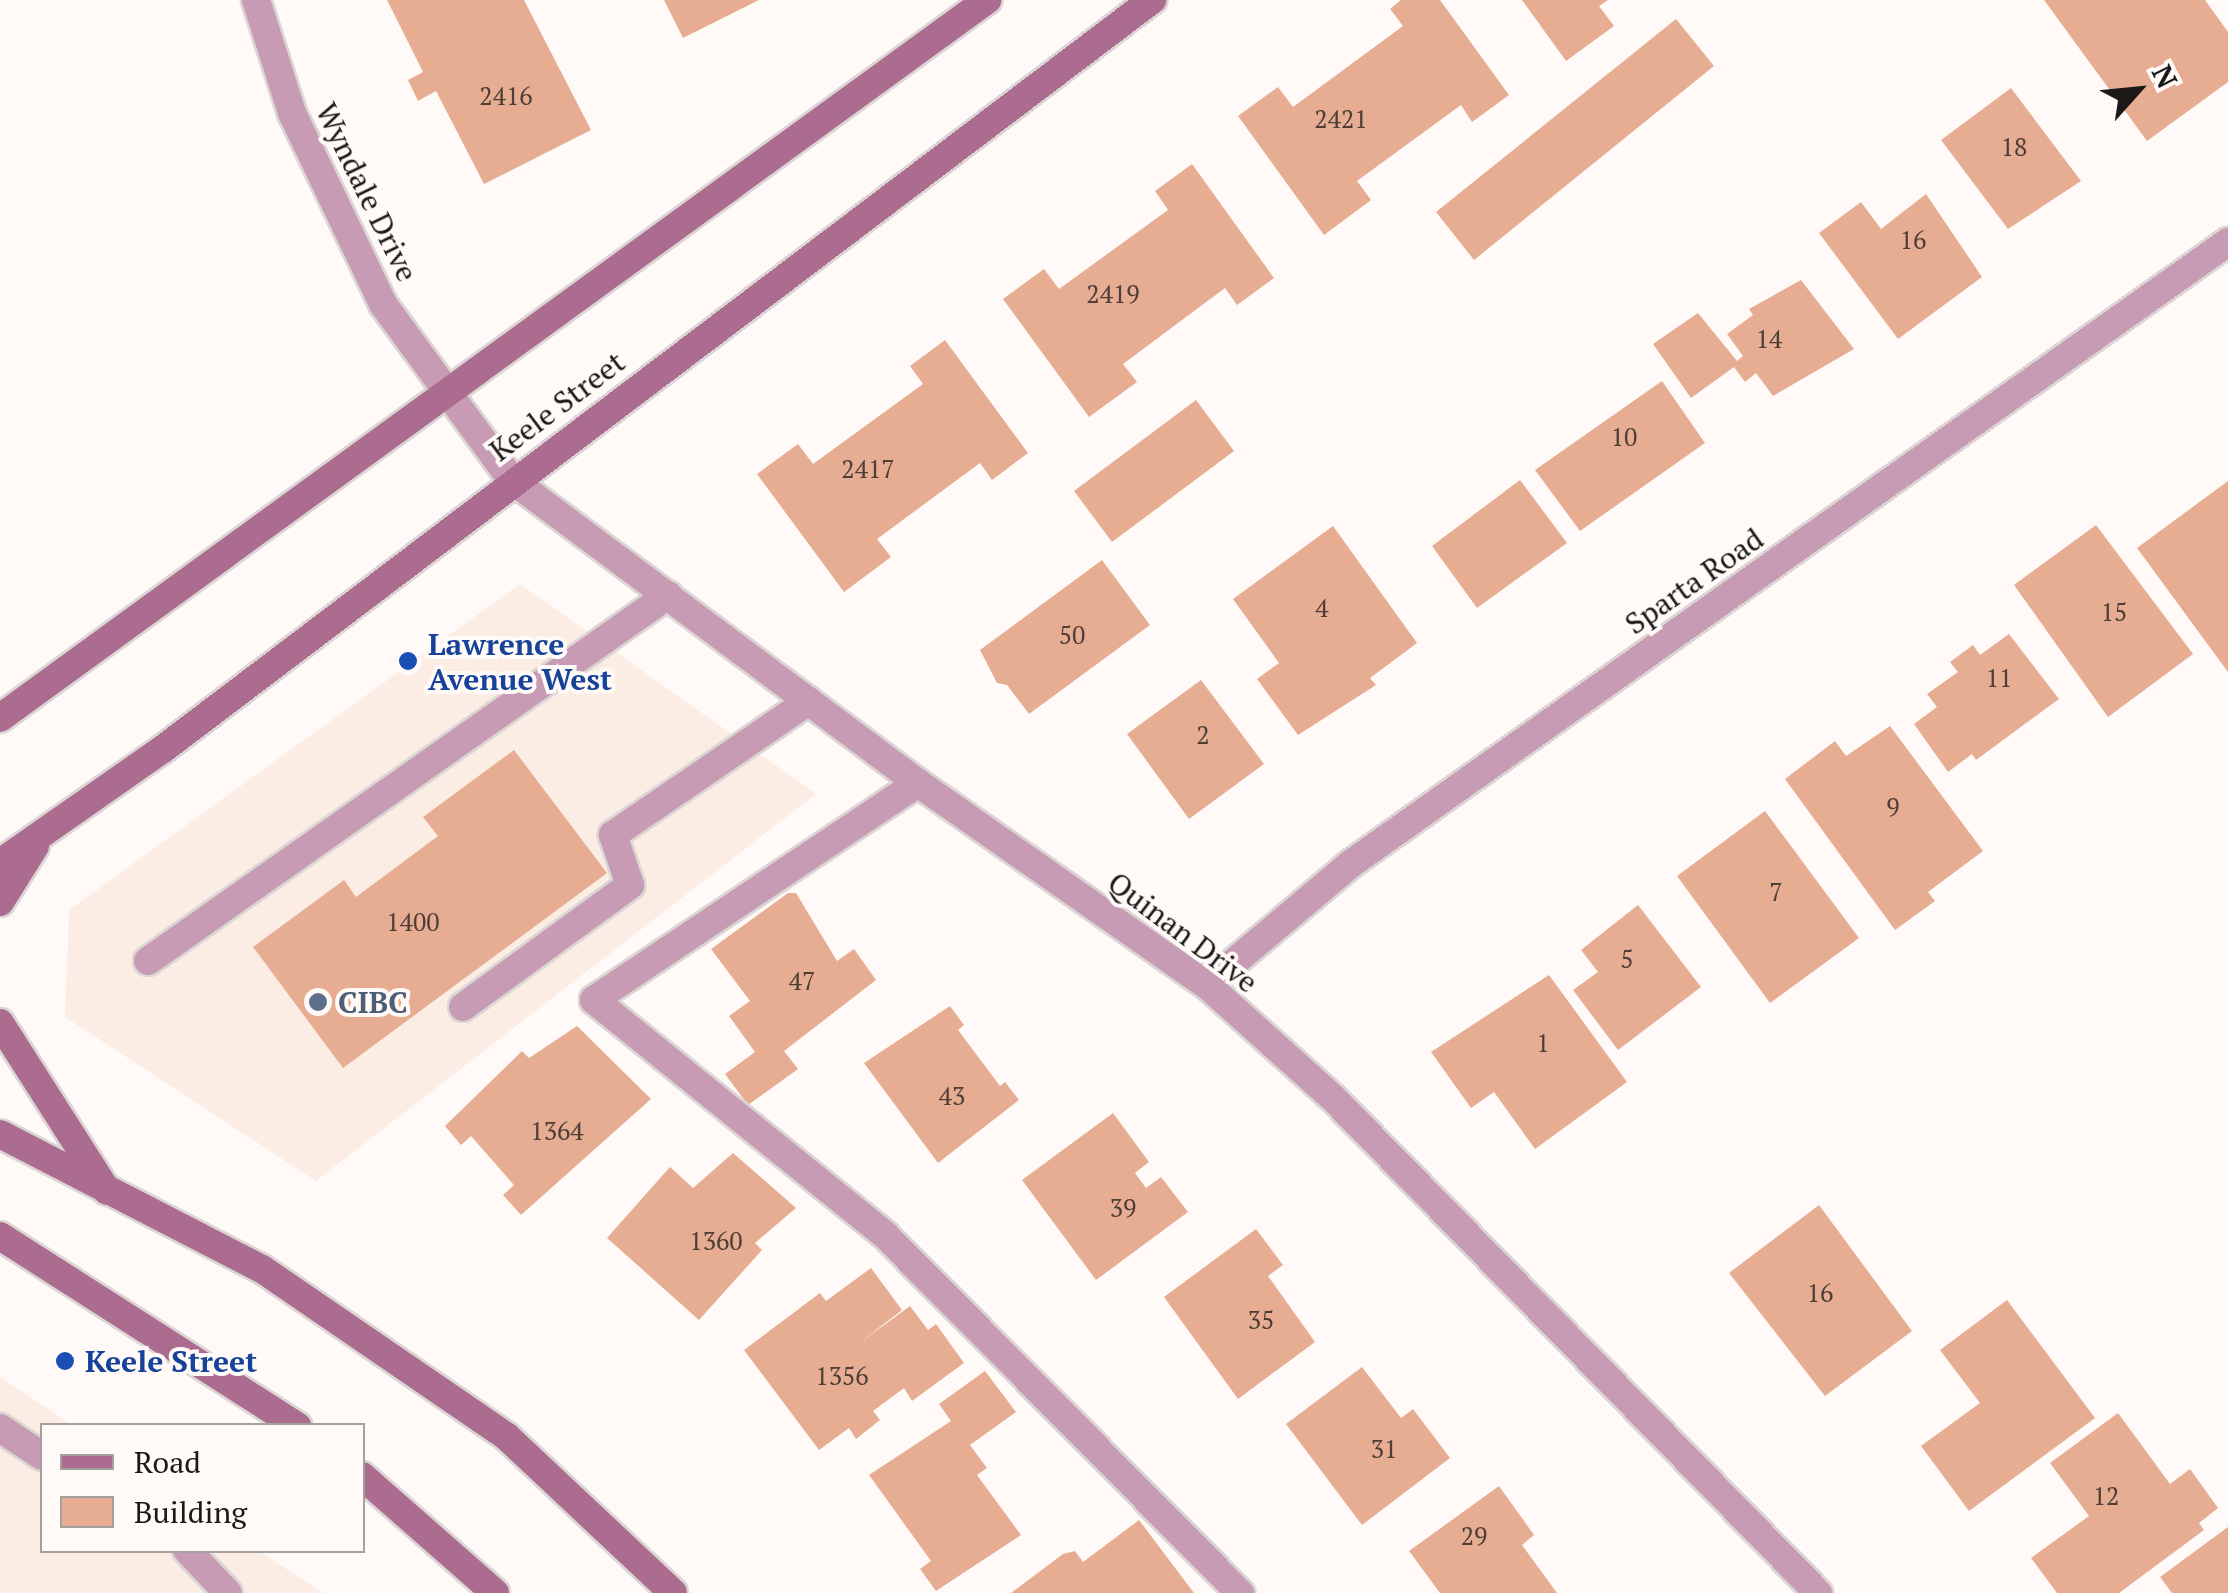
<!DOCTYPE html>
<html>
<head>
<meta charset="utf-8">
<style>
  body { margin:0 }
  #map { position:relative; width:2228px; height:1593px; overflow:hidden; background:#fffaf7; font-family:"PT Serif",serif }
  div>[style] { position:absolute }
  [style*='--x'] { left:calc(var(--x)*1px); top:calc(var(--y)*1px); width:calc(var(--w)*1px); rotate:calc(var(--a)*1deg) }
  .built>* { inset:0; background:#fbede3 }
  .building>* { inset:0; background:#e6ad93 }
  .roads { filter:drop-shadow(2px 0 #dbd6d3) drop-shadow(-2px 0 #dbd6d3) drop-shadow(0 2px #dbd6d3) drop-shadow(0 -2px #dbd6d3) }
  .service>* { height:28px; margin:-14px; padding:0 14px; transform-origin:14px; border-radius:14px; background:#c79bb3 }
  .minor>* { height:28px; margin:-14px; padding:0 14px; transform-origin:14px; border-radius:14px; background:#c79bb3 }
  .secondary>* { height:28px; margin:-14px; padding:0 14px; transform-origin:14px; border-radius:14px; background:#ab6c90 }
  .dots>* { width:28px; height:28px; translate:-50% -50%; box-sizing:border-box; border:5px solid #fffaf7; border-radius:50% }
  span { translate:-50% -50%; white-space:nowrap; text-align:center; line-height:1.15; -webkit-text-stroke:8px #fffaf7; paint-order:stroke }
  .number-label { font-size:25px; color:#4e3e36 }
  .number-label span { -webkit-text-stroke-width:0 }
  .street-label { font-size:30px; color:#1b1917 }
  .transit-label { font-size:30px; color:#164399; font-weight:700 }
  .left { translate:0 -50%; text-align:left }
  .service-label { font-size:30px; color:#4e5e75; font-weight:700 }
  .legend { position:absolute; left:40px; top:1423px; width:325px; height:130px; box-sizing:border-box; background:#fffaf7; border:2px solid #a4a09d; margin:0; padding:12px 18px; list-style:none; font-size:30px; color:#1b1917 }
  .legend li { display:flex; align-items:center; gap:20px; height:50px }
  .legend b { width:50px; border:2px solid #a4a09d }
  .north { position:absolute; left:2088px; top:40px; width:100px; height:100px; -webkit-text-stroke:8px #fffaf7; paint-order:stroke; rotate:63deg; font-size:28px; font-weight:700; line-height:40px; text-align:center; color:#1b1917 }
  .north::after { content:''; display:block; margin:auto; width:35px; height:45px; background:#1b1917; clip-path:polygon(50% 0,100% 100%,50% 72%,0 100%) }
</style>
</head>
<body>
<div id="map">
  <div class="built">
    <i style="clip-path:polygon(520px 584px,816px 794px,316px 1181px,65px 1017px,69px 910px)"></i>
    <i style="clip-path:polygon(0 1377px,72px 1425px,42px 1426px,42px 1550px,259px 1551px,323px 1593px,0 1593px)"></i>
  </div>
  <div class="building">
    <i style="clip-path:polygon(387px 0,524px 0,591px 130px,484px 184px,436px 91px,418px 101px,408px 80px,423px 72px)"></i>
    <i style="clip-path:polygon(664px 0,759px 0,683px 38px)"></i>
    <i style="clip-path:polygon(1401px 0,1440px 0,1509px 95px,1472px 122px,1461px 105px,1357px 181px,1371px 200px,1324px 235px,1238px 116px,1278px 87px,1293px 107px,1403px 26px,1390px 9px)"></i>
    <i style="clip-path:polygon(1522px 0,1608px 0,1599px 6px,1614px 26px,1566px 61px)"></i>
    <i style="clip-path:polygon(2044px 0,2205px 0,2228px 32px,2228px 82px,2147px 141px)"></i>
    <i style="clip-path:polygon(1676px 19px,1714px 66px,1474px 260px,1436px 212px)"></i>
    <i style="clip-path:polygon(2011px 88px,2081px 181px,2008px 229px,1941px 140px)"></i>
    <i style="clip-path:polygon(1192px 164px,1274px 278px,1237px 305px,1225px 288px,1123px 364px,1137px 382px,1089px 417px,1003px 299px,1044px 269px,1059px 289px,1168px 210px,1155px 191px)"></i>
    <i style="clip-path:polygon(1926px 194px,1982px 277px,1898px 339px,1819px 233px,1861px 202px,1881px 229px)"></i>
    <i style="clip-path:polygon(1801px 280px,1854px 349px,1773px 396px,1756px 373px,1745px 382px,1734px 367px,1691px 398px,1653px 344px,1698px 313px,1737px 361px,1743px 356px,1727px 334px,1753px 315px,1749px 309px)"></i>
    <i style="clip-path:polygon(945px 340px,1028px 453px,992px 480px,980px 463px,877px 539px,891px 557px,844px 592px,757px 474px,798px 444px,813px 464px,923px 384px,910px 366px)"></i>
    <i style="clip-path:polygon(1662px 381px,1705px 443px,1580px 531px,1535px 470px)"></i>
    <i style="clip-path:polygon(1196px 400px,1234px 451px,1112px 542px,1074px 491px)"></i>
    <i style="clip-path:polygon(1520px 480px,1567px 543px,1477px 608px,1432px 546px)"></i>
    <i style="clip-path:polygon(2228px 481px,2228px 672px,2137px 548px)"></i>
    <i style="clip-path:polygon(2096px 525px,2193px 654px,2108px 717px,2014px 585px)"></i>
    <i style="clip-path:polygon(1333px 526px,1417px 643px,1370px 678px,1376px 685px,1298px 735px,1257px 679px,1279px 663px,1233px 599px)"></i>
    <i style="clip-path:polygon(1102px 560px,1150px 625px,1029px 714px,1007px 685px,997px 683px,980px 650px)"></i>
    <i style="clip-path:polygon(2009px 634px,2059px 699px,1976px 760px,1972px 754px,1948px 772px,1914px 724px,1937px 707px,1927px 694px,1958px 672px,1950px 662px,1973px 645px,1980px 655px)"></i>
    <i style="clip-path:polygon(1201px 680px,1264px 764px,1189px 819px,1127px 734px)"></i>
    <i style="clip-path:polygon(1890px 726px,1983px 851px,1928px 892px,1935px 901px,1895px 930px,1785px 779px,1835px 741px,1846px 756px)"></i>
    <i style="clip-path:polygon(514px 750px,607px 873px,343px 1068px,253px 947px,344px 880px,356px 897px,438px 836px,423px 817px)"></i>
    <i style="clip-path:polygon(1765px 811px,1859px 938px,1770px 1003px,1677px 876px)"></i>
    <i style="clip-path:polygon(788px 893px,796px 893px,837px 961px,854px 949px,876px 980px,784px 1051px,798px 1069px,748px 1105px,725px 1074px,755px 1052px,729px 1016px,750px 1001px,711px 949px)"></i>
    <i style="clip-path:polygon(1638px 905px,1701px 987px,1618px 1050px,1573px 990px,1598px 972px,1581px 950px)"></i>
    <i style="clip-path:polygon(1549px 975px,1627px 1082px,1535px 1149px,1494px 1092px,1471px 1108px,1431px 1052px)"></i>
    <i style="clip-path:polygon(950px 1006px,964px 1025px,958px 1030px,1000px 1086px,1005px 1082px,1019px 1100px,938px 1163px,864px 1063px)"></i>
    <i style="clip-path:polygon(577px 1026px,651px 1099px,521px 1215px,503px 1195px,514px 1185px,471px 1136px,461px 1145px,445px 1126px,522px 1051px,529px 1058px)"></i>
    <i style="clip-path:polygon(1113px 1113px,1149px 1162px,1135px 1173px,1146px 1188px,1161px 1177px,1188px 1212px,1096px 1280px,1022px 1180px)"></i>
    <i style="clip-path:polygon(733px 1153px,796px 1208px,755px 1243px,762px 1250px,699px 1320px,607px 1238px,670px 1167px,693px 1188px)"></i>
    <i style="clip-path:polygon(1819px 1205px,1912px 1331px,1825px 1396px,1729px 1273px)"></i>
    <i style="clip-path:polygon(1256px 1229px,1283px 1265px,1268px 1276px,1315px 1342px,1238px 1399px,1164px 1297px)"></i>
    <i style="clip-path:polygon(871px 1268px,902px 1310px,858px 1344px,910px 1306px,928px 1330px,936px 1324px,964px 1363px,912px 1401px,904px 1388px,873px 1411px,880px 1420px,856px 1439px,849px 1428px,819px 1450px,744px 1350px,820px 1293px,826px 1301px)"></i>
    <i style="clip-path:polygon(2007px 1300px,2095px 1418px,1969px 1511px,1921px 1446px,1980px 1403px,1940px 1350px)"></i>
    <i style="clip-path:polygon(1362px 1367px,1401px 1418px,1413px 1409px,1450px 1458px,1362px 1525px,1286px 1424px)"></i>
    <i style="clip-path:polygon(985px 1371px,1016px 1412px,970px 1445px,987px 1468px,977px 1475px,1021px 1535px,936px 1591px,920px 1569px,931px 1561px,869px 1475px,951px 1421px,939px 1404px)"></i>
    <i style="clip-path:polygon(2118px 1413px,2170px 1484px,2190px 1469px,2218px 1508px,2199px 1523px,2204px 1530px,2119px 1593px,2057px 1593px,2031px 1558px,2089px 1516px,2050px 1463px)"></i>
    <i style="clip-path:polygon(1499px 1486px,1534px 1535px,1522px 1545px,1557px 1593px,1440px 1593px,1409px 1551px)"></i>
    <i style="clip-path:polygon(1139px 1520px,1194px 1593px,1011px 1593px,1063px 1554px,1075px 1551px,1083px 1562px)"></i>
    <i style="clip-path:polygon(2228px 1527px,2228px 1593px,2172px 1593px,2160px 1577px)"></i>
  </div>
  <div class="roads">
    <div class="service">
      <i style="--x:918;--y:783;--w:390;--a:146.2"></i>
      <i style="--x:594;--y:1000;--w:375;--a:38.9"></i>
      <i style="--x:886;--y:1236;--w:503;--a:45.24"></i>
      <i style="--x:148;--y:961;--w:636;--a:-35.14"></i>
      <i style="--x:463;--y:1007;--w:207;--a:-36.1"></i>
      <i style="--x:630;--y:885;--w:53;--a:-108.8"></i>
      <i style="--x:613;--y:835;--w:237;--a:-34.4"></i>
      <i style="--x:0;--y:1428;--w:50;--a:33.7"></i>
      <i style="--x:187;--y:1550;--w:59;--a:46.4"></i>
    </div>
    <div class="minor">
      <i style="--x:256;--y:0;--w:119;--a:72.3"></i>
      <i style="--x:292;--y:113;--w:212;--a:64.5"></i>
      <i style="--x:383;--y:304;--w:218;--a:53.8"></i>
      <i style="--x:512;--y:480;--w:507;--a:36.73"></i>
      <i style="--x:918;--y:783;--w:353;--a:35"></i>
      <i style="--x:1207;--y:985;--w:169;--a:41.9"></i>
      <i style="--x:1333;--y:1098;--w:693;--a:45.58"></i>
      <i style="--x:1207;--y:985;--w:189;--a:-40.1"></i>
      <i style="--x:1352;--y:863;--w:1074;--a:-35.33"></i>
    </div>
    <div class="secondary">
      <i style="--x:0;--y:718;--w:1221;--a:-36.03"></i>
      <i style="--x:0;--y:863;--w:199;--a:-35"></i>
      <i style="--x:163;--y:749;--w:1241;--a:-37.14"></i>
      <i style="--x:0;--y:902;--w:66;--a:-58"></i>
      <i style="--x:0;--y:1023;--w:199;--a:57.5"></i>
      <i style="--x:0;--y:1134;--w:295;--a:27.3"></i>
      <i style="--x:262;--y:1269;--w:296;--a:34.4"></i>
      <i style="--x:506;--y:1436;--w:229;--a:43.2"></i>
      <i style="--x:0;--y:1236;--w:353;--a:32.6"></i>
      <i style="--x:362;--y:1476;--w:177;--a:41.3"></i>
    </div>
  </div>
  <div class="dots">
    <i style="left:408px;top:661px;background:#1a4fb4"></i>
    <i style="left:318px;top:1002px;background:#5c6f8a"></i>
    <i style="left:65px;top:1361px;background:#1a4fb4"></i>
  </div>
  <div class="number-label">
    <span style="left:506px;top:96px">2416</span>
    <span style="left:1341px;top:119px">2421</span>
    <span style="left:2014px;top:147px">18</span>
    <span style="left:1913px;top:240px">16</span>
    <span style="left:1113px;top:294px">2419</span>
    <span style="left:1769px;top:339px">14</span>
    <span style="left:1624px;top:437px">10</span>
    <span style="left:868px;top:469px">2417</span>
    <span style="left:1322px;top:608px">4</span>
    <span style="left:2114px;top:612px">15</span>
    <span style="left:1072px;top:635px">50</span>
    <span style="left:1999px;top:678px">11</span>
    <span style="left:1203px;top:735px">2</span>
    <span style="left:1893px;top:807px">9</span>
    <span style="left:1776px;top:892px">7</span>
    <span style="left:413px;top:922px">1400</span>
    <span style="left:1627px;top:959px">5</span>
    <span style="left:802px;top:981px">47</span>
    <span style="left:1543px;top:1043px">1</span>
    <span style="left:952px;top:1096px">43</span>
    <span style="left:557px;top:1131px">1364</span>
    <span style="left:1123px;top:1208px">39</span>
    <span style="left:716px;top:1241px">1360</span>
    <span style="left:1820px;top:1293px">16</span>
    <span style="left:1261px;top:1320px">35</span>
    <span style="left:842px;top:1376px">1356</span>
    <span style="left:1384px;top:1449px">31</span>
    <span style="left:2106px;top:1496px">12</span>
    <span style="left:1474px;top:1536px">29</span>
  </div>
  <div class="street-label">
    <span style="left:367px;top:192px;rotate:64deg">Wyndale Drive</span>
    <span style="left:557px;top:406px;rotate:-37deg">Keele Street</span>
    <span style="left:1694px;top:581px;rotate:-35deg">Sparta Road</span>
    <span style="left:1183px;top:932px;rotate:37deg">Quinan Drive</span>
  </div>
  <div class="transit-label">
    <span class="left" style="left:428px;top:661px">Lawrence<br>Avenue West</span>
    <span class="left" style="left:85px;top:1361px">Keele Street</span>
  </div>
  <div class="service-label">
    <span class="left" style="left:338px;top:1002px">CIBC</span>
  </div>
  <ul class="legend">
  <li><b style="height:12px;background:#ab6c90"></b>Road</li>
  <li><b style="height:28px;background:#e6ad93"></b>Building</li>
  </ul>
  <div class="north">N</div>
</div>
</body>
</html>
